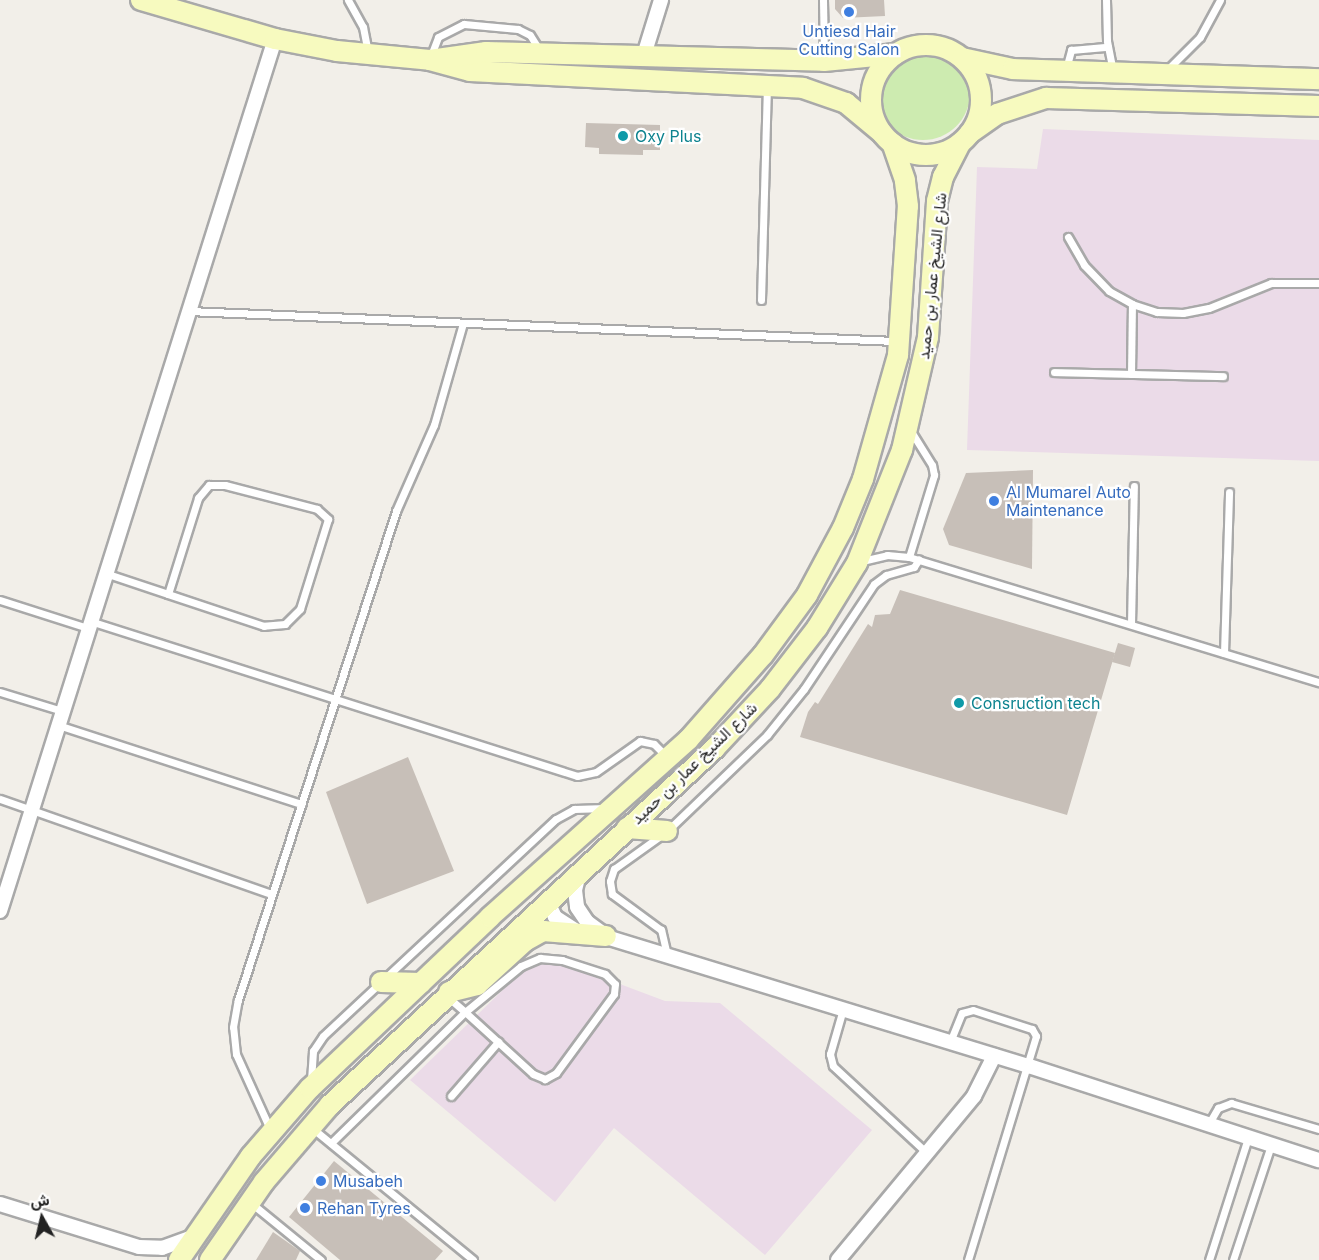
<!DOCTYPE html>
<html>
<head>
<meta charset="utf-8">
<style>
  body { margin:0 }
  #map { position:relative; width:1319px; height:1260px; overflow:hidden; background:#f2efe9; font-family:Inter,Vazirmatn,sans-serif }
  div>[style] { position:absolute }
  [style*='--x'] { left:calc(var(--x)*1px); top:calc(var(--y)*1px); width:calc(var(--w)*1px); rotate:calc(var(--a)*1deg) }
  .industrial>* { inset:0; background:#ebdbe8 }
  .grass>* { inset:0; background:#cdebb0 }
  .round { border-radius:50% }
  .building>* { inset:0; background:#c7bfb8 }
  .roads { filter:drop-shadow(2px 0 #a9a9a9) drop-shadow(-2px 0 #a9a9a9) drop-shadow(0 2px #a9a9a9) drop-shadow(0 -2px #a9a9a9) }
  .lane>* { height:7px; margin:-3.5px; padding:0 3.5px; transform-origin:3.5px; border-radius:3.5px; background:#fff }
  .street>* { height:14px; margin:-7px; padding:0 7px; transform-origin:7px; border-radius:7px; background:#fff }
  .secondary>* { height:20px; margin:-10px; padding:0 10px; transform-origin:10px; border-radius:10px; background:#f7fabf }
  .secondary>.ring { margin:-10px; padding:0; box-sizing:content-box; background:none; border:20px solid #f7fabf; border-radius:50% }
  .dots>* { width:16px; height:16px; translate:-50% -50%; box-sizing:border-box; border:3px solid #fff; border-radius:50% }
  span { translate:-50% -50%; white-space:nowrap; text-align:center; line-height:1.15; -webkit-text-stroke:4.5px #fff; paint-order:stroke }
  .shop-label { font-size:16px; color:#366cbe }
  .left { translate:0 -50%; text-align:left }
  .culture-label { font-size:16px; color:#0d838f }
  .street-label { font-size:16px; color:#222 }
  .north { position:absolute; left:12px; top:1188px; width:60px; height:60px; -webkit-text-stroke:4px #fff; paint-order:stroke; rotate:352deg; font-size:16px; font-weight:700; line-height:24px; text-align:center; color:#222 }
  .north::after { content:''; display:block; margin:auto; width:21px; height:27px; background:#222; clip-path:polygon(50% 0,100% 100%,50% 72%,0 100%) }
</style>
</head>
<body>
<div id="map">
  <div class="industrial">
    <i style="clip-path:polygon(1043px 129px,1319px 140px,1319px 461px,967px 450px,977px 167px,1037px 169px)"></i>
    <i style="clip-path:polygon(540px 954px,665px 1001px,720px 1003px,872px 1130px,765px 1255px,614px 1128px,555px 1202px,410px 1080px)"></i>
  </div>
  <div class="grass">
    <i class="round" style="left:876px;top:46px;width:94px;height:94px"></i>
  </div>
  <div class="building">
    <i style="clip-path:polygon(835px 0,884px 0,885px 16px,843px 18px,835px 9px)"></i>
    <i style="clip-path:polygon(586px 123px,660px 125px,660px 150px,643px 150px,643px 155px,599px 154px,599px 148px,585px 147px)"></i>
    <i style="clip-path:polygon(1033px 470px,1032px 569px,949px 545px,943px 529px,966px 473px)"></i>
    <i style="clip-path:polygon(900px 590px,1115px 653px,1067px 815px,800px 737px,808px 712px,815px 702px,818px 704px,868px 624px,872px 627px,875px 615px,890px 614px)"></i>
    <i style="clip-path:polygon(1118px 643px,1135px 648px,1130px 667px,1112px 662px)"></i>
    <i style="clip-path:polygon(408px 757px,454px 871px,367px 904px,326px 792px)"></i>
    <i style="clip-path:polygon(334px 1161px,443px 1251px,435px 1260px,340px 1260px,289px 1217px)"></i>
    <i style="clip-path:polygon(273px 1232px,300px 1251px,296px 1260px,256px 1260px)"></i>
  </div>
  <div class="roads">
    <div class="lane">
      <i style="--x:348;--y:0;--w:31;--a:61"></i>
      <i style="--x:363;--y:27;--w:26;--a:79"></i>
      <i style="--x:823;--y:0;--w:59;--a:89"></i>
      <i style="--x:1106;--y:0;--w:41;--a:88.6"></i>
      <i style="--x:1107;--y:41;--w:32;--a:79"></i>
      <i style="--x:430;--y:58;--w:22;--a:-69"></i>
      <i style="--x:438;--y:37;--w:29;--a:-27"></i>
      <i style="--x:464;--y:24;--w:54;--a:5.3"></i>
      <i style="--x:518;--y:29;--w:13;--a:27"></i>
      <i style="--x:530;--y:35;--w:19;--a:58"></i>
      <i style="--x:1066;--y:69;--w:20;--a:-75"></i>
      <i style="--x:1071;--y:50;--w:37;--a:-5"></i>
      <i style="--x:1168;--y:69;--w:45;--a:-45"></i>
      <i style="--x:1200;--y:37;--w:42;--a:-61.6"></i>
      <i style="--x:1068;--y:237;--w:32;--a:60"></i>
      <i style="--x:1084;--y:265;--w:36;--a:46"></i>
      <i style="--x:1109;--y:291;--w:26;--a:29"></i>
      <i style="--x:1132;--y:304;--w:26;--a:18"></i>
      <i style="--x:1157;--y:312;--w:26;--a:2"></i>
      <i style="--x:1183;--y:313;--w:26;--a:-11"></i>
      <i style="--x:1209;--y:308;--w:67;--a:-22"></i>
      <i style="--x:1271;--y:283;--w:48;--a:0"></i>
      <i style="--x:761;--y:300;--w:213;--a:-88.4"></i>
      <i style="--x:188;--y:311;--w:709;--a:2.43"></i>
      <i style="--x:1054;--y:372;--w:169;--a:1.4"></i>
      <i style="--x:1131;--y:374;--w:70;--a:-89.2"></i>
      <i style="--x:209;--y:485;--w:16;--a:0"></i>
      <i style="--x:225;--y:485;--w:95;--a:14.6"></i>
      <i style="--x:317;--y:509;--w:15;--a:42"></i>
      <i style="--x:328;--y:519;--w:94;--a:107.3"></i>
      <i style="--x:300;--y:609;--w:21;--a:135"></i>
      <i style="--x:285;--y:624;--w:21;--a:175"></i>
      <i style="--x:264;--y:626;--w:101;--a:-161.6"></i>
      <i style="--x:168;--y:594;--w:101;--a:-72.6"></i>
      <i style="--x:198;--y:498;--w:17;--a:-50"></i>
      <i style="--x:909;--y:557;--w:86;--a:-73"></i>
      <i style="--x:934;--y:475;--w:10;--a:-101"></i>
      <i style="--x:932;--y:465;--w:39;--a:-122"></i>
      <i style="--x:862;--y:561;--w:26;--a:-13"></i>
      <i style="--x:887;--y:555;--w:22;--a:5"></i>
      <i style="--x:909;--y:557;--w:429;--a:17"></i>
      <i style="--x:105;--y:573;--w:66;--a:18.4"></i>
      <i style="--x:0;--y:600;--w:92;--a:17.7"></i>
      <i style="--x:90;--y:621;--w:511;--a:17.65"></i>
      <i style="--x:577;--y:776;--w:19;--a:-12"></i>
      <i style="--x:596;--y:772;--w:54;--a:-35.2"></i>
      <i style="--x:640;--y:741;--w:14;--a:12"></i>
      <i style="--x:654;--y:744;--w:18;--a:45"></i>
      <i style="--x:1131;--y:624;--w:138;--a:-88.8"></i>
      <i style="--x:1224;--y:653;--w:161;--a:-88.2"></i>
      <i style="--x:0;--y:692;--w:65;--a:17"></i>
      <i style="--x:58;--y:725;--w:256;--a:18"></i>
      <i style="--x:0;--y:799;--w:288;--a:19.3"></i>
      <i style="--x:667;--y:955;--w:26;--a:-103"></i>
      <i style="--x:661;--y:930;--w:61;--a:-143.7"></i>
      <i style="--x:612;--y:894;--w:13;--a:-99"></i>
      <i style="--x:610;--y:881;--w:13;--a:-72"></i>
      <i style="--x:614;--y:869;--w:65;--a:-35.6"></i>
      <i style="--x:667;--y:831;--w:139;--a:-43.8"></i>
      <i style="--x:767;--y:735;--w:59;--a:-51.2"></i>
      <i style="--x:804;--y:689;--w:126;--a:-56.3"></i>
      <i style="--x:874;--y:584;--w:15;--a:-37"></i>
      <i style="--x:886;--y:575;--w:29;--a:-16"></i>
      <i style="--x:914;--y:567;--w:9;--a:-58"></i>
      <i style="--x:540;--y:958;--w:22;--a:5"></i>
      <i style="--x:562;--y:960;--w:45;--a:18"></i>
      <i style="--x:605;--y:974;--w:14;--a:45"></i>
      <i style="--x:615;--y:984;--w:10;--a:96"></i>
      <i style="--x:614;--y:994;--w:98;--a:126.3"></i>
      <i style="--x:556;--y:1073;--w:13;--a:151"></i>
      <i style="--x:545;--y:1079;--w:13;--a:-157"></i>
      <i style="--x:533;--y:1074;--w:92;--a:-137.6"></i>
      <i style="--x:465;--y:1012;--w:72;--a:-39.4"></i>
      <i style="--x:521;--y:966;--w:21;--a:-23"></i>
      <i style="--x:843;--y:1009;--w:47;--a:106.1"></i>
      <i style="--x:830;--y:1054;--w:12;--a:76"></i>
      <i style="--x:833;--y:1066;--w:128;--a:42.8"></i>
      <i style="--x:950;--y:1042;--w:31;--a:-68"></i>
      <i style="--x:962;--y:1013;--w:11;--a:-15"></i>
      <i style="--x:973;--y:1010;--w:62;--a:17.9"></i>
      <i style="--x:1032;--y:1029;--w:8;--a:60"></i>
      <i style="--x:1036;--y:1036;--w:234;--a:106.9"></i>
      <i style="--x:311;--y:1080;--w:29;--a:-86"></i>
      <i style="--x:313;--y:1051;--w:18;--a:-56"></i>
      <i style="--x:323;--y:1036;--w:318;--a:-43"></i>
      <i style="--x:556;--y:819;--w:21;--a:-29"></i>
      <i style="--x:574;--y:809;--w:32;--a:-2"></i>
      <i style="--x:451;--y:1096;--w:72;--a:-49"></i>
      <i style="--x:1208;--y:1125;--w:20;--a:-60"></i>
      <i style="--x:1218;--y:1108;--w:14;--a:-21"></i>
      <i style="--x:1231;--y:1103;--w:92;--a:16.5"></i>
      <i style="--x:312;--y:1128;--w:208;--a:39.3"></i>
      <i style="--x:270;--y:1129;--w:82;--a:-114.4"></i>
      <i style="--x:236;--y:1054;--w:27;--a:-96"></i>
      <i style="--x:233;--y:1027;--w:27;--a:-80"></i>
      <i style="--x:238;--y:1000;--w:514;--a:-72.09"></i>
      <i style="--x:396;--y:511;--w:94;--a:-66.2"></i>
      <i style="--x:434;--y:425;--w:106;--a:-74.1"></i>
      <i style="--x:331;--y:1143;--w:187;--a:-44.4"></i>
      <i style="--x:465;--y:1012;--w:23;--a:-139"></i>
      <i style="--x:251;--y:1203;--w:90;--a:39.2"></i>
      <i style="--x:1209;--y:1260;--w:128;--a:-72.3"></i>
      <i style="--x:1233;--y:1260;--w:121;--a:-71.7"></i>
    </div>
    <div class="street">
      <i style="--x:644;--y:55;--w:58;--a:-72.8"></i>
      <i style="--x:579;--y:874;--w:16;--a:104"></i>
      <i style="--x:575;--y:890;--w:17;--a:83"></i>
      <i style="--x:577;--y:907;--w:18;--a:56"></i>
      <i style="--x:587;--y:922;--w:22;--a:36"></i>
      <i style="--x:548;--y:902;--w:17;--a:65"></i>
      <i style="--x:555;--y:917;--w:24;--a:33"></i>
      <i style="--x:0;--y:911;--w:914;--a:-72.5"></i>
      <i style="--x:600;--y:935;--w:449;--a:17"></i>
      <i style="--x:1029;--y:1066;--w:305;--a:18"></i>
      <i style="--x:0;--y:1204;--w:145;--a:17.2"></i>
      <i style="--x:139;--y:1247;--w:23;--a:2"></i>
      <i style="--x:162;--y:1248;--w:33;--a:-20"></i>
      <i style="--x:838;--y:1260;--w:213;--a:-50.3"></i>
      <i style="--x:974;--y:1096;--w:45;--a:-63.4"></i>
    </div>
    <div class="secondary">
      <i style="--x:141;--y:0;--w:140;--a:16.2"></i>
      <i style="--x:275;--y:39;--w:63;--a:11"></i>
      <i style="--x:337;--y:51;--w:93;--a:5.5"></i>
      <i style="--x:430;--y:60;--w:41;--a:15.4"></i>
      <i style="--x:470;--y:71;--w:333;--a:2.9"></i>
      <i style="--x:803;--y:88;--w:46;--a:19.2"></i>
      <i style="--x:846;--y:103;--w:47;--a:39.8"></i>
      <i class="ring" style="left:871px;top:45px;width:90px;height:90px"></i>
      <i style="--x:962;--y:58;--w:52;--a:12.2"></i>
      <i style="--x:1013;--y:69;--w:306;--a:1.9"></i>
      <i style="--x:430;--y:60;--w:57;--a:-8.1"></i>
      <i style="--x:486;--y:52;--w:338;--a:1.5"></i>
      <i style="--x:824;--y:61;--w:72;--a:-5.6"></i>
      <i style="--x:970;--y:133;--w:33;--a:-35"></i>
      <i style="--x:997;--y:114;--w:52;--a:-18.1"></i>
      <i style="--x:1046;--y:98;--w:273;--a:1.7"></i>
      <i style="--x:627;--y:828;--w:40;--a:4.3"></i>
      <i style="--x:381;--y:982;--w:40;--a:1.4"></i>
      <i style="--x:449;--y:992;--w:29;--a:-14"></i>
      <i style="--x:477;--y:985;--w:65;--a:-42.5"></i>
      <i style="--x:525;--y:941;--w:21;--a:-29"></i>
      <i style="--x:543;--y:931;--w:63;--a:4.5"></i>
      <i style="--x:179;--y:1260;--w:126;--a:-55.3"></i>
      <i style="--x:251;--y:1156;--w:90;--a:-49.1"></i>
      <i style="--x:310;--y:1088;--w:248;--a:-43.5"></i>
      <i style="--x:490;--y:917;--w:266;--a:-41.8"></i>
      <i style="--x:688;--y:740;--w:113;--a:-48.6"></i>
      <i style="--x:763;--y:655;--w:74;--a:-53.7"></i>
      <i style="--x:807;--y:595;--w:76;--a:-61.8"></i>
      <i style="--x:843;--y:528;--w:53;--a:-67.8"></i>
      <i style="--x:863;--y:479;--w:129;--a:-74.2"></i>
      <i style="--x:898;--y:355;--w:149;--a:-86.2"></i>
      <i style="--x:908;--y:206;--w:26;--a:-97"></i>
      <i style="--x:905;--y:180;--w:39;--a:-109"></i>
      <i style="--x:210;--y:1260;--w:95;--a:-55.3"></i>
      <i style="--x:264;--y:1182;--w:101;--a:-49.4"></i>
      <i style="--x:330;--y:1105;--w:525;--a:-42.84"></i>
      <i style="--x:715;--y:748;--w:81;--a:-47"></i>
      <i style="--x:770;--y:689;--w:77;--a:-52.4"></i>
      <i style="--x:817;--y:628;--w:76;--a:-58.4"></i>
      <i style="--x:857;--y:563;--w:122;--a:-68.3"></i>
      <i style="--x:902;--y:450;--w:116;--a:-77"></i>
      <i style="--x:928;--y:337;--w:136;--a:-86.2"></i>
      <i style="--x:937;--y:201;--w:25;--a:-76"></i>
      <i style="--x:943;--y:177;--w:38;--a:-63"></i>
    </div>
  </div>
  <div class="dots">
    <i style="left:849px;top:12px;background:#3f7fe0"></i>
    <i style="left:623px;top:136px;background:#0f9aa8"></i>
    <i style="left:994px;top:501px;background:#3f7fe0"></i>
    <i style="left:959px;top:703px;background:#0f9aa8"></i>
    <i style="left:321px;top:1181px;background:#3f7fe0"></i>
    <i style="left:305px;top:1208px;background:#3f7fe0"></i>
  </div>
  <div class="shop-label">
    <span style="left:849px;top:40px">Untiesd Hair<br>Cutting Salon</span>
    <span class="left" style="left:1006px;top:501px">Al Mumarel Auto<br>Maintenance</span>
    <span class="left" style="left:333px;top:1181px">Musabeh</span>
    <span class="left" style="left:317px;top:1208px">Rehan Tyres</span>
  </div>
  <div class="culture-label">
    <span class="left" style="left:635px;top:136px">Oxy Plus</span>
    <span class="left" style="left:971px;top:703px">Consruction tech</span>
  </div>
  <div class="street-label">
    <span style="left:932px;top:276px;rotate:-84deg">شارع الشيخ عمار بن حميد</span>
    <span style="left:694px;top:763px;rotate:-44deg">شارع الشيخ عمار بن حميد</span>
  </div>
  <div class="north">ش</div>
</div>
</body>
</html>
